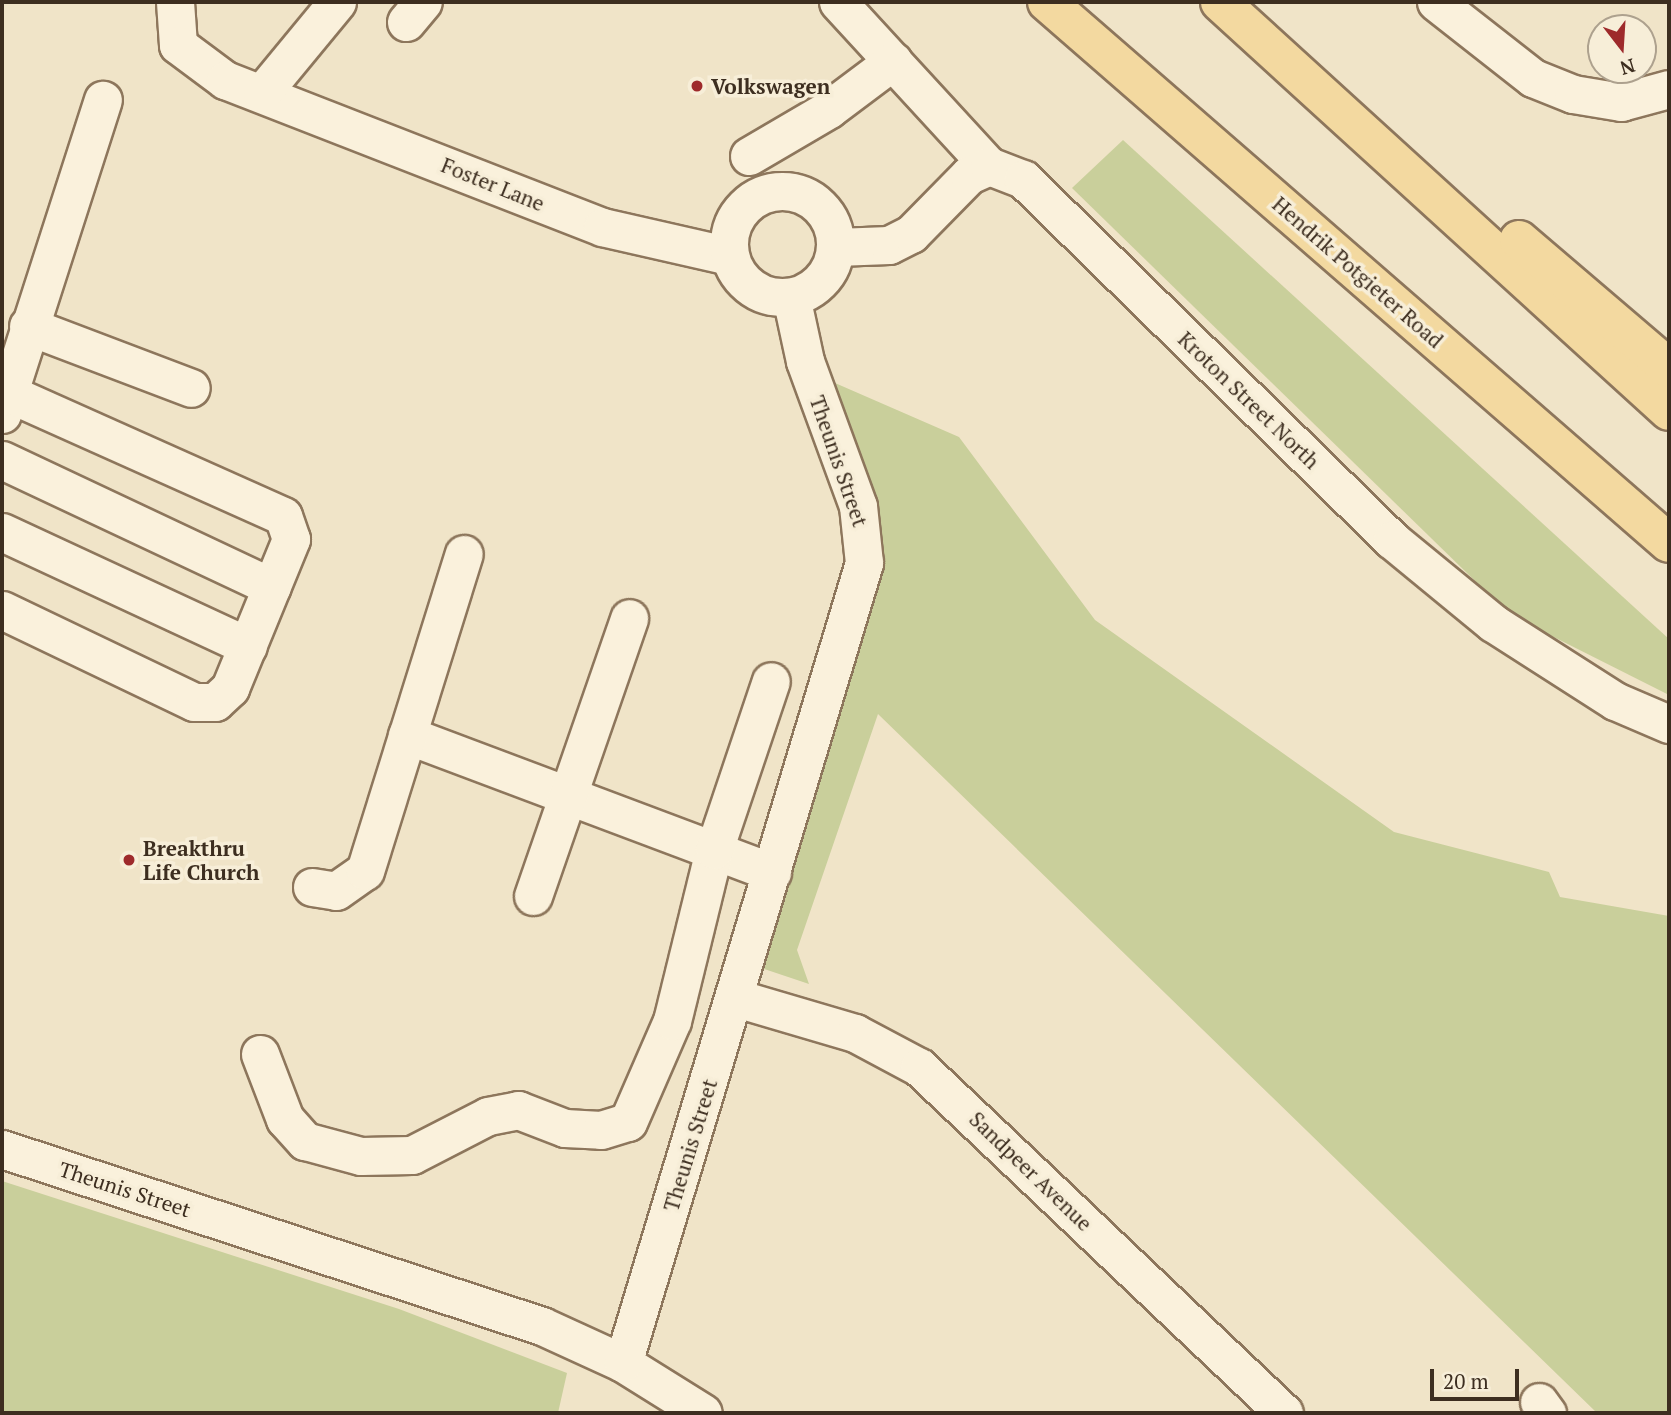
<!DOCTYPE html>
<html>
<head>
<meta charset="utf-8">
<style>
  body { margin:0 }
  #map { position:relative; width:1671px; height:1415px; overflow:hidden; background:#f0e4c8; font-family:"PT Serif",serif }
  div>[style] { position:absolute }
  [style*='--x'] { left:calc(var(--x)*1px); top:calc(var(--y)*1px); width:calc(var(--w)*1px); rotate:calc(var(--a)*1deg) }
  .green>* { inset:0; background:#c9cf9b }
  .roads { filter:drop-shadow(2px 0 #8d765c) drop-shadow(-2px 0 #8d765c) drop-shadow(0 2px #8d765c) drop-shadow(0 -2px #8d765c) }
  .minor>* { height:37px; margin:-18.5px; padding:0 18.5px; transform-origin:18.5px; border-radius:18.5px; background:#faf1dc }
  .minor>.ring { margin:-18.5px; padding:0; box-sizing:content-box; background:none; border:37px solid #faf1dc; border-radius:50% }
  .major>* { height:38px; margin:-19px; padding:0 19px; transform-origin:19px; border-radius:19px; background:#f3d9a0 }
  .dots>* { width:19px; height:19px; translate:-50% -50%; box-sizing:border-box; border:4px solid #f7eed8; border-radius:50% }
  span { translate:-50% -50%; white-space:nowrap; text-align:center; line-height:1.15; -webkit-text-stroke:7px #f7eed8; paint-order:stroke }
  .poi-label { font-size:21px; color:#3d2e20; font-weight:700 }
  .left { translate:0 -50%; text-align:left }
  .street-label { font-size:21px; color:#3d2e20 }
  .frame { position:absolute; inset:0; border:4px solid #3d2e20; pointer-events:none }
  .north { position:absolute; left:1587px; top:14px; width:70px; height:70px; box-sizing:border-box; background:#f7eed8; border:2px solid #ada18e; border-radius:50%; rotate:163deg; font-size:19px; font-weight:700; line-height:28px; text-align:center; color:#3d2e20 }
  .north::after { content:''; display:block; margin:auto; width:24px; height:32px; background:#9e2a2b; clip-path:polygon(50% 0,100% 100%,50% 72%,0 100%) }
  .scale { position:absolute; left:1430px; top:1369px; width:89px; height:32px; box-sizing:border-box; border:4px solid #3d2e20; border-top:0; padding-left:9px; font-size:21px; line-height:24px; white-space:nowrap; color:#3d2e20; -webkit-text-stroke:5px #f7eed8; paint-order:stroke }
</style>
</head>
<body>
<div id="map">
  <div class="green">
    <i style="clip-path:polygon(1123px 140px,1669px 639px,1669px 695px,1510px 615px,1072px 188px)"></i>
    <i style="clip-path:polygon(835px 383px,959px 437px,1095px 620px,1394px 832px,1549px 872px,1560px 897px,1669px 916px,1669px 1413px,1597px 1413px,878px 714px,797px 950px,809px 984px,761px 968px,872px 609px,881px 522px)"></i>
    <i style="clip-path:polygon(2px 1181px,399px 1309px,567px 1373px,558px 1413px,2px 1413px)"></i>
  </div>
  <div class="roads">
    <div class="minor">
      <i style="--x:175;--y:2;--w:43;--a:86"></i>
      <i style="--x:178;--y:45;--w:59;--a:36.7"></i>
      <i style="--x:225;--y:80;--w:405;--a:21.3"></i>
      <i style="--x:602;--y:227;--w:131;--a:12.8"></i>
      <i style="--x:838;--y:2;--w:223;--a:47.4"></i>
      <i style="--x:1436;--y:2;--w:123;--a:38.1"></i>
      <i style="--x:1533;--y:78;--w:43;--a:21.8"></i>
      <i style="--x:1573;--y:94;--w:49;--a:9.5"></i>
      <i style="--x:1621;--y:102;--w:50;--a:-15.2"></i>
      <i style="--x:406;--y:22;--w:26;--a:-50"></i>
      <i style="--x:262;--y:93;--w:118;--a:-50.5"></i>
      <i style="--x:749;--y:156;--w:93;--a:-30.4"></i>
      <i style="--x:829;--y:109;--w:80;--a:-36.9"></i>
      <i class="ring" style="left:729px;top:191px;width:69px;height:69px"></i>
      <i style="--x:836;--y:247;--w:53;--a:-2.2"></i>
      <i style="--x:889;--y:245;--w:25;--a:-27"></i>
      <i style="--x:911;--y:234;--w:83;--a:-45.5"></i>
      <i style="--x:969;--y:175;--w:22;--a:-24"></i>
      <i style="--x:989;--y:166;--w:36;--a:21"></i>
      <i style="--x:1023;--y:179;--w:516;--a:44.37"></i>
      <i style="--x:1392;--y:540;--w:131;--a:39.4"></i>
      <i style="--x:1493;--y:623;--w:145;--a:32.6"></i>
      <i style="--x:1615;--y:701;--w:59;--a:23.1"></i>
      <i style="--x:28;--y:326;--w:174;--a:20.8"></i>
      <i style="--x:2;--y:414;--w:330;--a:-72.2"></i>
      <i style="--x:2;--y:460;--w:298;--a:25.2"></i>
      <i style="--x:2;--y:532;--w:271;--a:24.9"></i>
      <i style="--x:2;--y:610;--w:213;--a:25.6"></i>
      <i style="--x:194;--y:702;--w:21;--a:0"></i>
      <i style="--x:215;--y:702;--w:21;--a:-43"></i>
      <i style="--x:230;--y:688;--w:161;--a:-67.7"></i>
      <i style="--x:291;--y:539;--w:24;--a:-109"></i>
      <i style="--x:283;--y:516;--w:301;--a:-155.9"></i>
      <i style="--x:407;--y:735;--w:390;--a:20.6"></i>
      <i style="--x:312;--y:887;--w:24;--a:9"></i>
      <i style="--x:336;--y:891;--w:35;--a:-35"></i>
      <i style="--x:365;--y:871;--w:332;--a:-72.7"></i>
      <i style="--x:533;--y:896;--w:294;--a:-70.9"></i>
      <i style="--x:736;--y:998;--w:124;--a:16.4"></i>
      <i style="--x:855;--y:1033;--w:72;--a:28"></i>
      <i style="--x:919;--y:1067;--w:503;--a:43.47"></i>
      <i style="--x:260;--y:1054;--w:70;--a:69"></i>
      <i style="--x:285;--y:1119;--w:30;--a:48"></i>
      <i style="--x:305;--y:1141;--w:58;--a:15"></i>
      <i style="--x:361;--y:1156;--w:51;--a:-1.1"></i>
      <i style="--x:412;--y:1155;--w:85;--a:-27.2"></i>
      <i style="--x:488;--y:1116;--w:31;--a:-11"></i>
      <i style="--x:518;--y:1110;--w:50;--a:21"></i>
      <i style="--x:565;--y:1128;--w:36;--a:3"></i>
      <i style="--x:601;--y:1130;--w:28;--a:-17"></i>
      <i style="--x:628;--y:1122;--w:110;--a:-66.5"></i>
      <i style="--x:672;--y:1021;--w:176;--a:-76.2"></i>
      <i style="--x:714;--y:850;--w:178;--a:-71.4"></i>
      <i style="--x:2;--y:1149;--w:568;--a:18.15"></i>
      <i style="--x:542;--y:1326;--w:89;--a:24.6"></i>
      <i style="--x:623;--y:1363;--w:94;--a:32"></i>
      <i style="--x:623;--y:1363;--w:836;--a:-73.24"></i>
      <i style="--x:864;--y:563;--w:57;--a:-96"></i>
      <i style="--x:858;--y:506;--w:154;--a:-110.1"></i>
      <i style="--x:805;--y:361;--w:66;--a:-102.2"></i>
      <i style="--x:1539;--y:1402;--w:14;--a:54"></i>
    </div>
    <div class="major">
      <i style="--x:1047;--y:2;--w:824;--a:41.02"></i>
      <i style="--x:1220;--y:2;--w:607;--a:42.33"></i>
      <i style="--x:1519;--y:240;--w:197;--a:40.5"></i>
    </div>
  </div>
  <div class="dots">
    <i style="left:697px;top:86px;background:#9e2a2b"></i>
    <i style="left:129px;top:860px;background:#9e2a2b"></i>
  </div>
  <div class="poi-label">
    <span class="left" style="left:711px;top:86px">Volkswagen</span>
    <span class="left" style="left:143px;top:860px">Breakthru<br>Life Church</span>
  </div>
  <div class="street-label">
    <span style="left:493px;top:184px;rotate:22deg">Foster Lane</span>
    <span style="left:1358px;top:272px;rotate:41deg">Hendrik Potgieter Road</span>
    <span style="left:1249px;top:400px;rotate:44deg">Kroton Street North</span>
    <span style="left:839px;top:461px;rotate:71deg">Theunis Street</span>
    <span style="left:690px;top:1145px;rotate:-73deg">Theunis Street</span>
    <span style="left:1031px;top:1171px;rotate:44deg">Sandpeer Avenue</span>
    <span style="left:125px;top:1189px;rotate:18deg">Theunis Street</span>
  </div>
  <div class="frame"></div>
  <div class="north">N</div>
  <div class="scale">20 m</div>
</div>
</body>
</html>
